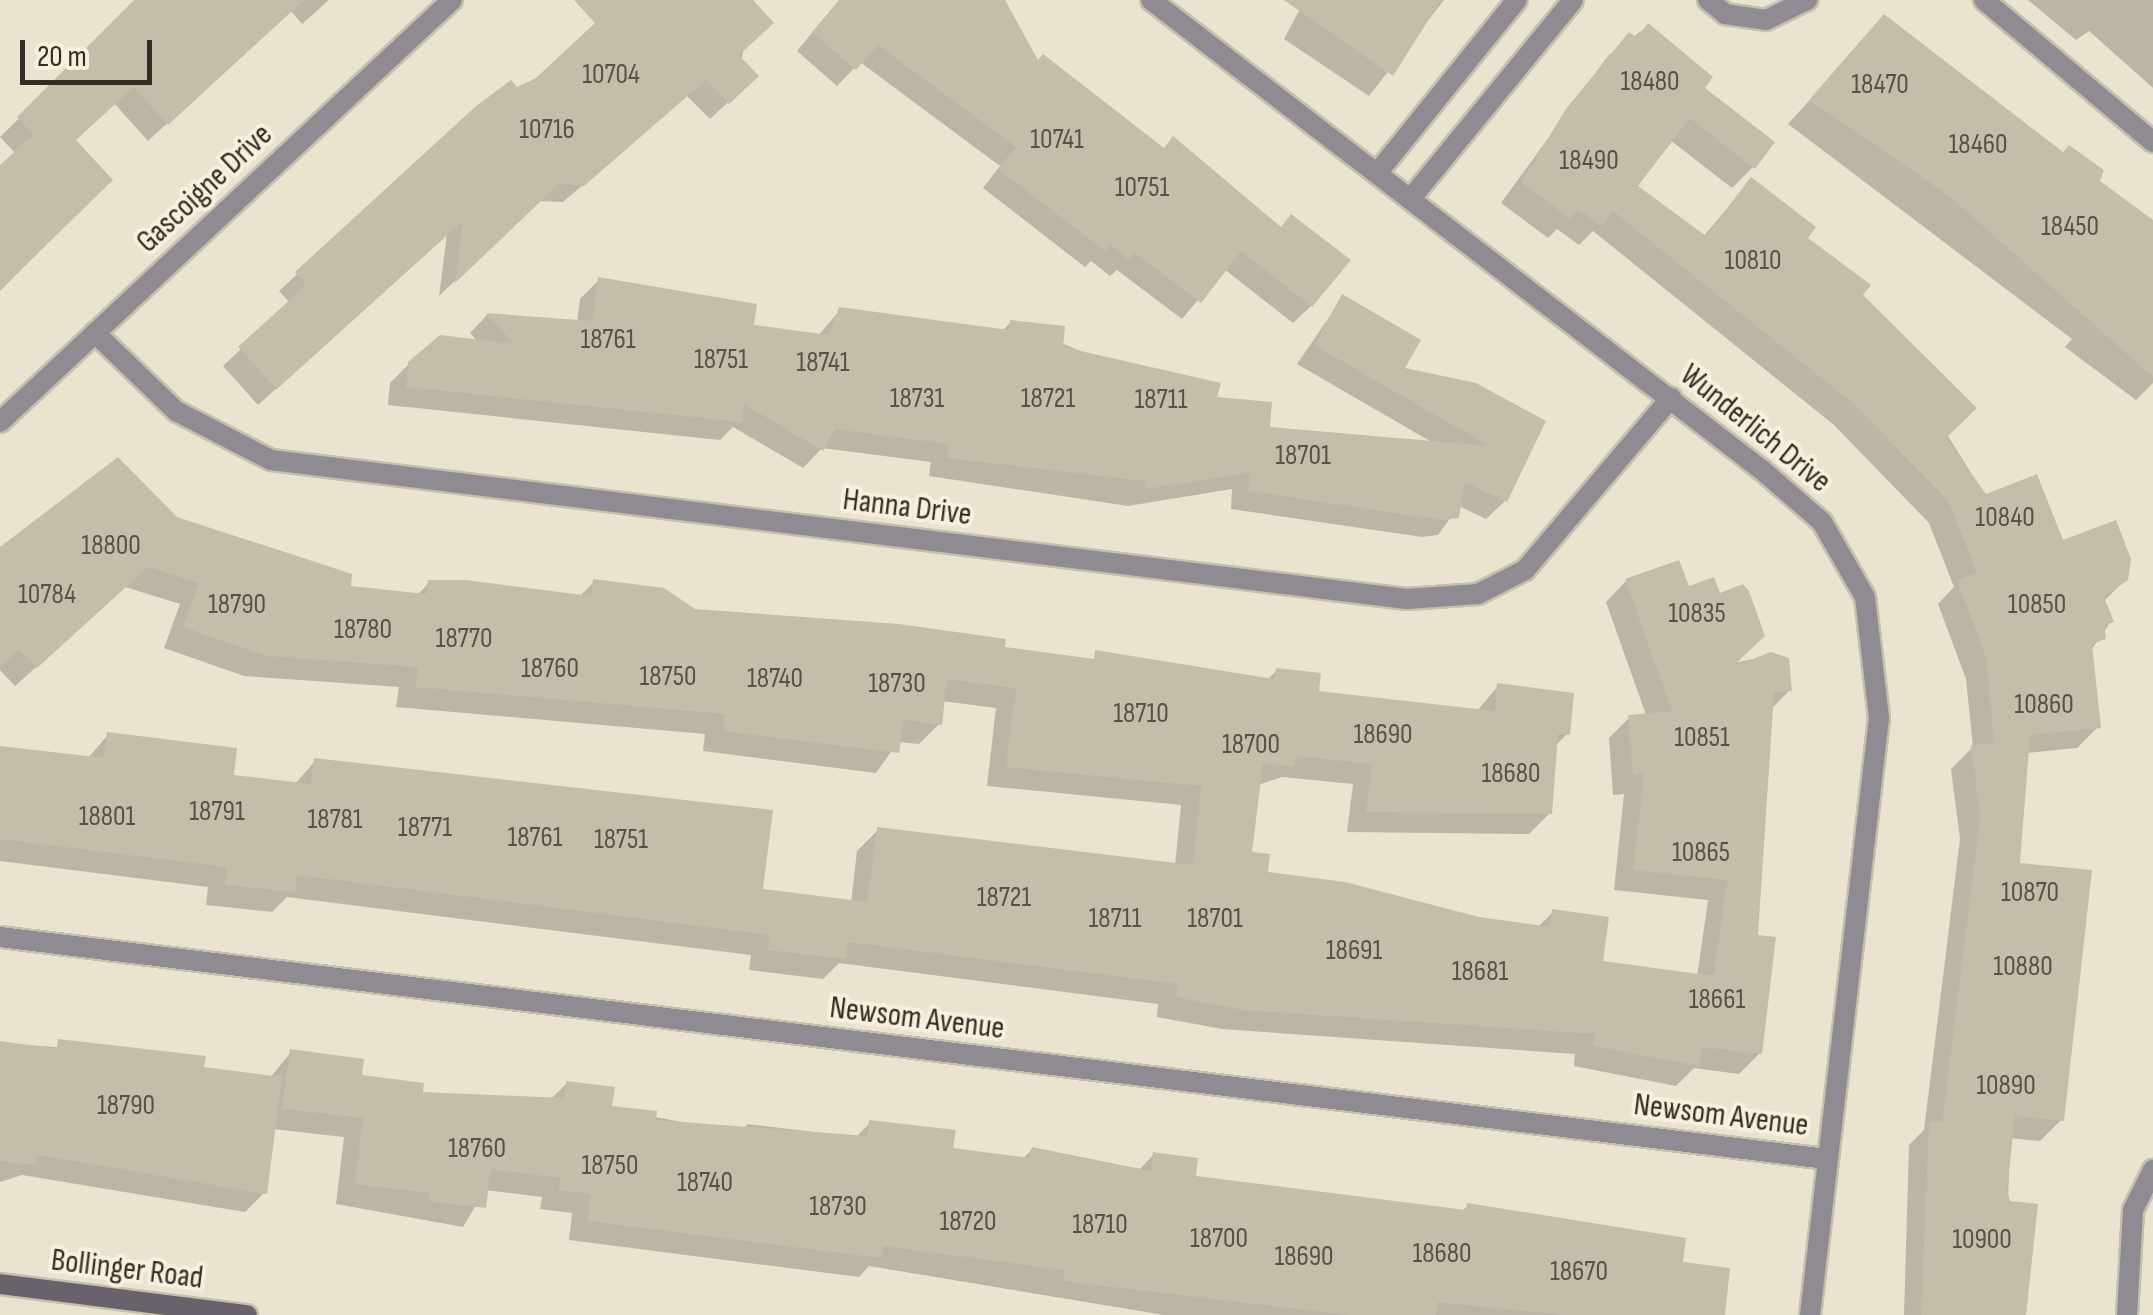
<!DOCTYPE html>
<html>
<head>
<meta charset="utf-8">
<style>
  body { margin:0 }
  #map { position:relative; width:2153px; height:1315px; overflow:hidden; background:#eae3cf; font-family:"Sofia Sans Condensed",sans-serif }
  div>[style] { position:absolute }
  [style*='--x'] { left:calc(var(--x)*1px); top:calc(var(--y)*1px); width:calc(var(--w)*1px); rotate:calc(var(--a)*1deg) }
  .shadow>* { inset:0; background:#0003 }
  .building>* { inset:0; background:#c4bda9 }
  .roads { filter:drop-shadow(2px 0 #c5bfad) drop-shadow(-2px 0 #c5bfad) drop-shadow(0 2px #c5bfad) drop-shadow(0 -2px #c5bfad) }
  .street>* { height:20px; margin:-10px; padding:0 10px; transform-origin:10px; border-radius:10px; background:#908b92 }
  .secondary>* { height:20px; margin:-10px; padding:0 10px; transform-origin:10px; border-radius:10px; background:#69616b }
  span { translate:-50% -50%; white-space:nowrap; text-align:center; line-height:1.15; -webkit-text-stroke:8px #f8f0dc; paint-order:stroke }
  .number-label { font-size:28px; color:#565247 }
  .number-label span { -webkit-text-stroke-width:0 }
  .street-label { font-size:32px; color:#312e26 }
  .scale { position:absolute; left:20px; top:40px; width:132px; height:45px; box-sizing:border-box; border:5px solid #312e26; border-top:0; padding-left:12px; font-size:30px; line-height:35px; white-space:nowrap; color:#312e26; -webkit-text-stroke:8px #f8f0dc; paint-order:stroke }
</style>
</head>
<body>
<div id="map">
  <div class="shadow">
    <i style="clip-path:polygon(140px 0,329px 0,302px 24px,290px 10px,148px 141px,114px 103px,74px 141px,110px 180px,0 291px,0 169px,16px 154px,0 137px)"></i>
    <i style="clip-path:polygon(622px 0,749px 0,738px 93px,710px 119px,687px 96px,563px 202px,539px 201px,439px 296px,447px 234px,258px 405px,223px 366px,290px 303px,279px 291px,477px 109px,537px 80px)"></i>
    <i style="clip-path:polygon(1002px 0,1037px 63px,1311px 306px,1293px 323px,1224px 269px,1182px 319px,1117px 270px,1110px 276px,1091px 261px,1085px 267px,983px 188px,1000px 166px,860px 62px,837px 86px,797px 51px,839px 0)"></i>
    <i style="clip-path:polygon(1289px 0,1444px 0,1369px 96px,1284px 39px,1300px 9px)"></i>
    <i style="clip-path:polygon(2028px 0,2153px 0,2153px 88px,2089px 31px,2076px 40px)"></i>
    <i style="clip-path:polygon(1884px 18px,2097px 182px,2153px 237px,2153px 383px,2136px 400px,2065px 347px,2072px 339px,1788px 124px)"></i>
    <i style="clip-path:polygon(1648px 26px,1753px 167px,1732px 188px,1670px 140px,1635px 186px,1703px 237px,1751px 180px,1860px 295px,1986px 497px,2126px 579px,2103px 602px,2111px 621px,2090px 652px,2098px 727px,2077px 748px,2026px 753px,2018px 865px,2061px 1120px,2040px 1141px,2010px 1138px,2008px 1203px,2035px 1206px,2026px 1315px,1904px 1315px,1909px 1145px,1924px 1130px,1960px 839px,1951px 769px,1973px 747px,1966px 679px,1938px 604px,1954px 587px,1929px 523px,1834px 425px,1593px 231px,1579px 245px,1557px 229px,1548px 238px,1501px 203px,1608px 56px)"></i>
    <i style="clip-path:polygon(599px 280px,751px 327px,818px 336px,840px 310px,1002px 331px,1011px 322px,1267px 429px,1435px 444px,1297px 364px,1343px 297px,1401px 370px,1475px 385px,1505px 501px,1486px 519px,1459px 506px,1438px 535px,1422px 537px,1231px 509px,1232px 489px,1128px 506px,929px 476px,931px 462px,822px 448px,803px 468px,733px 427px,720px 440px,388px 405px,390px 383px,410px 363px,478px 342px,470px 333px,487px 315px,577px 322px,580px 299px)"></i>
    <i style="clip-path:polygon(176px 519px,348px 588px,416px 596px,429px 583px,579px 597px,594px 582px,694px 611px,1267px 680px,1277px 670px,1316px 693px,1477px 711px,1498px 686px,1568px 733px,1554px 747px,1550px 813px,1529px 834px,1347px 832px,1353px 784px,1282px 777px,1258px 785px,1249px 854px,1265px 874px,1479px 920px,1537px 928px,1553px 912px,1600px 963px,1697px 977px,1708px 900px,1614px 890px,1624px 794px,1613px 795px,1609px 738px,1630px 717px,1646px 715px,1606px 602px,1626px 581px,1687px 589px,1730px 664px,1771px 655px,1790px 690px,1770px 710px,1755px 937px,1774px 939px,1760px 1053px,1739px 1074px,1694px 1068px,1676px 1086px,1574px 1066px,1575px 1054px,1222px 1029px,1157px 1017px,1158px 1004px,839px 963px,823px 979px,749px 970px,751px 955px,287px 897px,272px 912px,206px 905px,208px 887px,0 861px,0 749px,87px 759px,108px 735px,231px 778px,294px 785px,315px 761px,760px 892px,851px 903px,857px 851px,878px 830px,1175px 866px,1181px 805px,987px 786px,996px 708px,942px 701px,939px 724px,919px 744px,898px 742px,876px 773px,703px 751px,705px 734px,396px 707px,399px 687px,244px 676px,164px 648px,180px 604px,125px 587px,15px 686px,0 670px,0 552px)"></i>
    <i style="clip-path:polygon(0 1043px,203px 1058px,202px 1069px,270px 1078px,291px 1052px,420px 1094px,551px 1099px,567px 1083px,609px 1108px,739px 1133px,748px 1124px,856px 1137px,870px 1123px,950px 1150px,1022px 1160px,1032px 1149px,1138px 1171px,1154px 1154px,1193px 1179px,1461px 1212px,1468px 1206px,1681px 1265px,1720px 1315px,1164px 1315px,869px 1266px,859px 1277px,569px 1240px,572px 1213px,540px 1209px,542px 1197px,485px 1190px,463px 1227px,336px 1204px,344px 1137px,273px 1129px,265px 1192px,245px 1212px,22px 1175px,0 1182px)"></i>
  </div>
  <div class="building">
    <i style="clip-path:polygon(134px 0,304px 0,168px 125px,134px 87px,76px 140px,113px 180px,0 290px,0 165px,33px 135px,17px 117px)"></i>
    <i style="clip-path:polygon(574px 0,753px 0,774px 23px,739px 55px,759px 76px,729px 104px,706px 80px,584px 186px,559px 184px,455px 283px,463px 221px,277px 389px,238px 347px,306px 285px,295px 272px,475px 107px,511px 80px,517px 87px,536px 78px,595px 23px)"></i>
    <i style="clip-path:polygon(840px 0,1005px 0,1038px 60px,1043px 54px,1164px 148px,1173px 136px,1281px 227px,1291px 214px,1351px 260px,1312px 307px,1241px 251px,1201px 303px,1135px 253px,1129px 260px,1110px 244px,1105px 251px,998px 169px,1016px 147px,878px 45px,856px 70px,812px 32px)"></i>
    <i style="clip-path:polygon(1284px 0,1441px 0,1393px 76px)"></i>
    <i style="clip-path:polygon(1884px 14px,2063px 152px,2069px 145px,2104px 170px,2100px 181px,2153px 220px,2153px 377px,1948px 195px,1809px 100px)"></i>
    <i style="clip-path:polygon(1648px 23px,1713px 77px,1705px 88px,1775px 142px,1755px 169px,1690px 118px,1638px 186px,1706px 236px,1751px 177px,1816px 227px,1808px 238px,1871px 285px,1863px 295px,1977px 408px,1946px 438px,1986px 494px,2037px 474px,2063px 540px,2116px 520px,2131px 559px,2128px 580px,2104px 597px,2114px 622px,2104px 625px,2106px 639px,2092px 644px,2101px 728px,2030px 735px,2020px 863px,2092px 870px,2064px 1121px,2015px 1116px,2007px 1191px,2010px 1201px,2038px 1204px,2026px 1315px,1921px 1315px,1929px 1121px,1942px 1122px,1980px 816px,1971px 745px,1994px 743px,1986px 657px,1957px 580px,1977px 573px,1949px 502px,1855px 405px,1613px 211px,1602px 226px,1578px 209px,1571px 219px,1521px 182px,1566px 109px,1629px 32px,1637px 38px)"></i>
    <i style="clip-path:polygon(598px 277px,757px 304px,754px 325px,829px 335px,839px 307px,1009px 330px,1010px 320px,1065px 326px,1063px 347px,1221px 383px,1217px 397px,1272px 402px,1270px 427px,1489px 446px,1314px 345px,1342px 294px,1421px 340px,1405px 368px,1476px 383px,1546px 421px,1507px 502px,1465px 482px,1459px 518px,1442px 520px,1248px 491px,1250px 472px,1146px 489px,1145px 481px,947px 458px,949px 444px,835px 429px,823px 451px,744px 404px,742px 422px,406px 387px,408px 362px,440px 335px,514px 344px,486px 313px,592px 321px)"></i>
    <i style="clip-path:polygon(118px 457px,177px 517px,352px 574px,351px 586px,426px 594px,428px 580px,465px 580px,591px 596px,593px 579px,664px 588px,695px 609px,899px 624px,1006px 639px,1005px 647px,1094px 659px,1095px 650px,1274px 679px,1276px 668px,1321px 673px,1319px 691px,1397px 700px,1495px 711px,1497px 683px,1574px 693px,1570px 735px,1558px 734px,1552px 814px,1366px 812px,1372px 764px,1296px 756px,1294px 767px,1263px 763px,1252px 852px,1270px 854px,1268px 872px,1345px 882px,1479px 917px,1550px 927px,1552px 909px,1609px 917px,1603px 961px,1706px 975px,1714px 974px,1727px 880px,1633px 870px,1644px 774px,1633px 775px,1628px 715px,1672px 711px,1625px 579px,1679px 560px,1689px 586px,1714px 577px,1720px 593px,1743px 584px,1749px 591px,1765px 636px,1732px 667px,1771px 652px,1789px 658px,1792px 691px,1774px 693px,1758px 935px,1776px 937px,1762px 1054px,1702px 1047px,1699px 1066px,1593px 1046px,1595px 1034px,1243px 1010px,1176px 997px,1178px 984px,848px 942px,846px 959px,768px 950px,770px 935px,297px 875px,295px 892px,225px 885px,227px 867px,0 839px,0 746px,104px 758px,107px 732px,237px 748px,234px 775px,311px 784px,314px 758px,773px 810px,763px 889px,867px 902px,877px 827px,1193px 865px,1201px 786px,1006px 767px,1016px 688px,947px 679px,942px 725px,904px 720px,899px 753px,723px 731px,725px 714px,416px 687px,418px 667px,266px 656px,183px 627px,199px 583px,148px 567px,37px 668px,19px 649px,0 667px,0 547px)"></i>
    <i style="clip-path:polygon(58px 1039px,206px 1056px,204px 1067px,282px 1077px,267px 1194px,37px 1155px,35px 1165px,0 1161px,0 1041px,57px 1049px)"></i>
    <i style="clip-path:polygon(290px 1049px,364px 1059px,362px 1075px,424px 1083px,423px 1092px,564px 1098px,566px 1081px,615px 1087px,612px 1106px,657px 1111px,656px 1120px,867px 1136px,869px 1120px,956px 1130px,953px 1148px,1030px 1158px,1032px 1147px,1151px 1171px,1153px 1152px,1198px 1158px,1196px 1176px,1466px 1210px,1467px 1203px,1686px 1238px,1683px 1262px,1730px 1268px,1725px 1315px,1563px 1315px,1438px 1302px,1436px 1315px,1348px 1315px,1063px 1281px,1064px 1270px,883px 1246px,881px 1258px,588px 1221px,591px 1194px,559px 1190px,560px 1178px,491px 1169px,486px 1208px,428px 1201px,430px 1193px,355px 1184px,363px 1118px,282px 1109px)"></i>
  </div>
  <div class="roads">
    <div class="street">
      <i style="--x:1151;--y:0;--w:771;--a:37.57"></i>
      <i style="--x:1762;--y:470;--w:79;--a:40.9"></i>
      <i style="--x:1822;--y:522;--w:86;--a:60.2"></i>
      <i style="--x:1865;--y:597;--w:122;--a:83.4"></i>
      <i style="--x:1879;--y:718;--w:601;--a:96.59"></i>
      <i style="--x:1708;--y:0;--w:22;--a:39"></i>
      <i style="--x:1725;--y:14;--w:41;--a:8.3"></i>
      <i style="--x:1766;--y:20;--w:46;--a:-26"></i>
      <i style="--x:1984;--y:0;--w:221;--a:40"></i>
      <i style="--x:1378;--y:172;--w:221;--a:-51.1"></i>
      <i style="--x:1412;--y:197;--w:254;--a:-50.7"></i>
      <i style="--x:95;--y:333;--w:112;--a:43.9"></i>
      <i style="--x:176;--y:411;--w:107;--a:27.3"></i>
      <i style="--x:271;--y:460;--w:1144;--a:6.98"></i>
      <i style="--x:1407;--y:599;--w:71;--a:-4"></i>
      <i style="--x:1478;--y:594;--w:53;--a:-27.1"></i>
      <i style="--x:1525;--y:570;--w:226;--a:-49.7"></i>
      <i style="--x:0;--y:422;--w:618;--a:-43.03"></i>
      <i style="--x:0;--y:937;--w:1840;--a:6.93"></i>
      <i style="--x:2127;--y:1315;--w:105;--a:-86.7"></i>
      <i style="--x:2133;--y:1210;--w:45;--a:-63.4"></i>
    </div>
    <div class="secondary">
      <i style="--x:0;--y:1284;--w:249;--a:7.2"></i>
    </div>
  </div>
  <div class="number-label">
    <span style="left:611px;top:75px">10704</span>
    <span style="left:1650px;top:82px">18480</span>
    <span style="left:1880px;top:85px">18470</span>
    <span style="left:547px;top:130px">10716</span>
    <span style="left:1057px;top:140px">10741</span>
    <span style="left:1978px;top:145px">18460</span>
    <span style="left:1589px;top:161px">18490</span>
    <span style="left:1142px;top:188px">10751</span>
    <span style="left:2070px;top:227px">18450</span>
    <span style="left:1753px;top:261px">10810</span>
    <span style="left:608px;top:340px">18761</span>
    <span style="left:721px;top:360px">18751</span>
    <span style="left:823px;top:363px">18741</span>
    <span style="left:917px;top:399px">18731</span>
    <span style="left:1048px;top:399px">18721</span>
    <span style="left:1161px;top:400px">18711</span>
    <span style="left:1303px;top:456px">18701</span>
    <span style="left:2005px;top:518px">10840</span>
    <span style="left:111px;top:546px">18800</span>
    <span style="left:47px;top:595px">10784</span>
    <span style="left:237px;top:605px">18790</span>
    <span style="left:2037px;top:605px">10850</span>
    <span style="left:1697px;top:614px">10835</span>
    <span style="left:363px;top:630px">18780</span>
    <span style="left:464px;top:639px">18770</span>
    <span style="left:550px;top:669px">18760</span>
    <span style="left:668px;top:677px">18750</span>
    <span style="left:775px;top:679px">18740</span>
    <span style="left:897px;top:684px">18730</span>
    <span style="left:2044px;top:705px">10860</span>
    <span style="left:1141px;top:714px">18710</span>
    <span style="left:1383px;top:735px">18690</span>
    <span style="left:1702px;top:738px">10851</span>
    <span style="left:1251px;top:745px">18700</span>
    <span style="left:1511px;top:774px">18680</span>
    <span style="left:217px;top:812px">18791</span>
    <span style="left:107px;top:817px">18801</span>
    <span style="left:335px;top:820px">18781</span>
    <span style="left:425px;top:828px">18771</span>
    <span style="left:535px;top:838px">18761</span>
    <span style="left:621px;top:840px">18751</span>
    <span style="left:1701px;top:853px">10865</span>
    <span style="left:2030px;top:893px">10870</span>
    <span style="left:1004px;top:898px">18721</span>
    <span style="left:1115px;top:919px">18711</span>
    <span style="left:1215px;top:919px">18701</span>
    <span style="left:1354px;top:951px">18691</span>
    <span style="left:2023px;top:967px">10880</span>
    <span style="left:1480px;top:972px">18681</span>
    <span style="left:1717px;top:1000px">18661</span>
    <span style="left:2006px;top:1086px">10890</span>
    <span style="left:126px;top:1106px">18790</span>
    <span style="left:477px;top:1149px">18760</span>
    <span style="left:610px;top:1166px">18750</span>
    <span style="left:705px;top:1183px">18740</span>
    <span style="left:838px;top:1207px">18730</span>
    <span style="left:968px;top:1222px">18720</span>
    <span style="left:1100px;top:1225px">18710</span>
    <span style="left:1219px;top:1239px">18700</span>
    <span style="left:1982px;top:1240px">10900</span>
    <span style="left:1442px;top:1254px">18680</span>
    <span style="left:1304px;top:1257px">18690</span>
    <span style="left:1579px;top:1272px">18670</span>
  </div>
  <div class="street-label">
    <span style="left:205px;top:189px;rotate:-43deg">Gascoigne Drive</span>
    <span style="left:1755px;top:429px;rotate:39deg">Wunderlich Drive</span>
    <span style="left:907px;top:508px;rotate:7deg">Hanna Drive</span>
    <span style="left:917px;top:1019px;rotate:7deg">Newsom Avenue</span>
    <span style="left:1721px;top:1116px;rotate:7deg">Newsom Avenue</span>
    <span style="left:127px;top:1270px;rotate:7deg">Bollinger Road</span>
  </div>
  <div class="scale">20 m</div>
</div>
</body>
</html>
